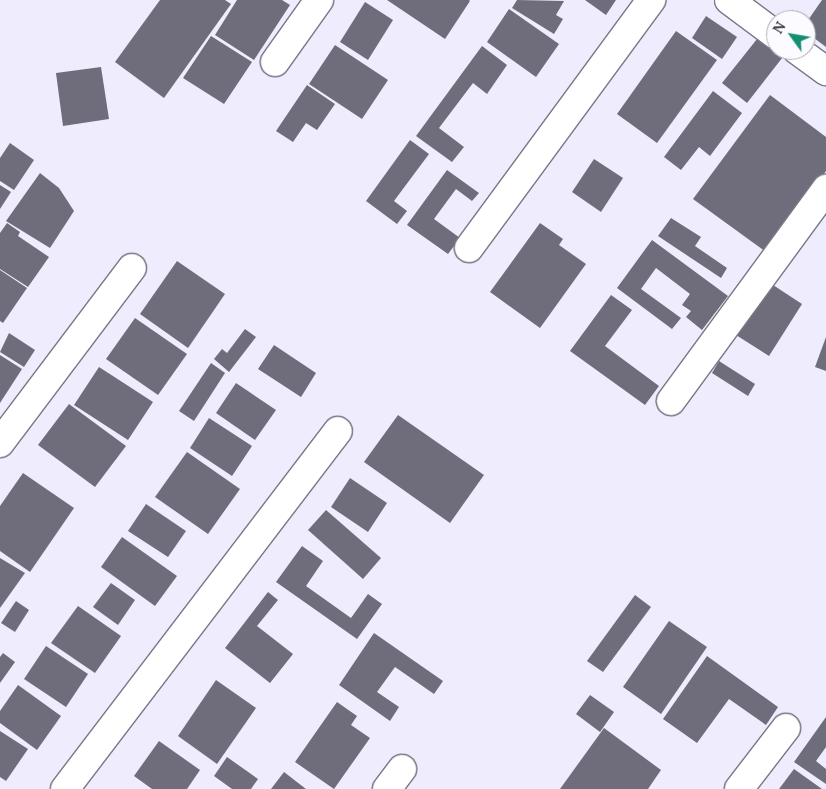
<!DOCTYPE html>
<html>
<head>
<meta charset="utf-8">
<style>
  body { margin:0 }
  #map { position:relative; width:826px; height:789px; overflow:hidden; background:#efecfd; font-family:"PT Serif",serif }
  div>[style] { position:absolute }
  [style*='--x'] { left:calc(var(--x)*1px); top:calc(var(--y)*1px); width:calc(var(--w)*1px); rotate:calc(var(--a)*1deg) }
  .building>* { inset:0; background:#6f6d7b }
  .roads { filter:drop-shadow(1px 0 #7a7887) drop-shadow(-1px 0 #7a7887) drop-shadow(0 1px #7a7887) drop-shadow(0 -1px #7a7887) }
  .minor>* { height:28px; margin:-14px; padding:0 14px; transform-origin:14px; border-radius:14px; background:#fff }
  span { translate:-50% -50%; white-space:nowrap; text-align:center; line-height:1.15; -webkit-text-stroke:5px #fcfbff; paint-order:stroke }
  .north { position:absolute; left:766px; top:10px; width:50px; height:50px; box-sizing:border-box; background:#fcfbff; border:1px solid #abaaaf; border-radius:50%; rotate:302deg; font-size:14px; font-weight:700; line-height:20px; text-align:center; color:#323137 }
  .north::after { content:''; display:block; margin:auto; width:18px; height:22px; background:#138f74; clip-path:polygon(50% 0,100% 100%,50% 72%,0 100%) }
</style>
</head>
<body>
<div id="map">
  <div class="building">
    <i style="clip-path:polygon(160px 0,225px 0,231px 4px,164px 98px,115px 62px)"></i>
    <i style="clip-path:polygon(237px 0,282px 0,290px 5px,254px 60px,215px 35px)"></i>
    <i style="clip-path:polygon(387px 0,469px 0,470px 1px,445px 39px)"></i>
    <i style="clip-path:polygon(517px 0,564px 1px,556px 15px,563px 19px,554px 34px,512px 8px)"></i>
    <i style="clip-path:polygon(585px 0,616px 0,606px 15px)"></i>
    <i style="clip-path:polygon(822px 0,826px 0,826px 47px,806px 32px,806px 23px)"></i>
    <i style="clip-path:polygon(365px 2px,393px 20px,368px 60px,340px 42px)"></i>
    <i style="clip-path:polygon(509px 9px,559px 44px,536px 77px,487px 42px)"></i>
    <i style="clip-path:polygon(706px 16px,737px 37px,722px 59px,692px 38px)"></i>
    <i style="clip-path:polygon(676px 31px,717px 60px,657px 143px,617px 114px)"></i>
    <i style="clip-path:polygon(761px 34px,776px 46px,776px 50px,786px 53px,747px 103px,722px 83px)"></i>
    <i style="clip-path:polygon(211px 36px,252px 62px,224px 104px,183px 78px)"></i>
    <i style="clip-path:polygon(335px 45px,388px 80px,362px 119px,309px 84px)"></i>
    <i style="clip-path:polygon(482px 46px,507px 65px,487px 94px,473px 83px,439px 128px,464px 147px,452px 162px,416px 136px)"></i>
    <i style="clip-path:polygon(101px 67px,109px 119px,63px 126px,56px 73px)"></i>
    <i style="clip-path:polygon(307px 85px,335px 104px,317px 130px,306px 123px,293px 142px,276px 131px)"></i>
    <i style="clip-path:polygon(713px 91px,742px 113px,710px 156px,699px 147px,681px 170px,664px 157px)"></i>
    <i style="clip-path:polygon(770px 95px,826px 137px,826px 171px,766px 252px,693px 199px)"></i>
    <i style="clip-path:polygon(410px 140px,429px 154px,394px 201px,407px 211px,397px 224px,366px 201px)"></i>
    <i style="clip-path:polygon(10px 143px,34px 160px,14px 190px,0 181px,0 158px)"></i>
    <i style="clip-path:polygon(594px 159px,623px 178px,601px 212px,572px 192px)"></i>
    <i style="clip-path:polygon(447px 170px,479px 193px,472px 201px,456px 189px,434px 219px,460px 238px,448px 254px,407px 225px)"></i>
    <i style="clip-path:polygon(40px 173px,59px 188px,74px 211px,50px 248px,6px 221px)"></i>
    <i style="clip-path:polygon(0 185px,11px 192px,0 209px)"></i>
    <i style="clip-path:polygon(671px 218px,701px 237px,695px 246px,727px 268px,721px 278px,658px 236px)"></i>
    <i style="clip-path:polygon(7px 223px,20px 232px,18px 236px,49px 257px,28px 287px,0 269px,0 233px)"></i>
    <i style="clip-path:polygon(540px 223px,563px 239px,559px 245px,586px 264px,540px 328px,490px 292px)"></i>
    <i style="clip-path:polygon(652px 240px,728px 296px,702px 330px,686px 317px,691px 311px,682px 305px,690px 294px,656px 268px,641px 289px,681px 318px,672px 329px,617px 288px)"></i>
    <i style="clip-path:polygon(177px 261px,225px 294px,188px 348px,140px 314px)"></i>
    <i style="clip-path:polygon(0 270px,27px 288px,3px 323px,0 321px)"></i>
    <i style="clip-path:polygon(770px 283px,802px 304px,769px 356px,736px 335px)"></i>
    <i style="clip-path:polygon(611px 295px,632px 310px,605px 346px,659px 386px,645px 405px,570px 351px)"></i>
    <i style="clip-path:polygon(135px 318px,187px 354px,158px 395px,106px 359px)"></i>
    <i style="clip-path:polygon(245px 329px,256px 337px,229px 372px,214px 359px,222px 349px,227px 353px)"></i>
    <i style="clip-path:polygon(9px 333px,35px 350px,24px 367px,0 352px)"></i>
    <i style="clip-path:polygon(826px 337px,826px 371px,815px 367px)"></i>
    <i style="clip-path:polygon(274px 345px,316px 373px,301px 397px,258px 369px)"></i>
    <i style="clip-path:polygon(0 355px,22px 369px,0 403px)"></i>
    <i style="clip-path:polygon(719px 361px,755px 384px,748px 396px,712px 373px)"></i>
    <i style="clip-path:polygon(211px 363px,225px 373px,194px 421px,179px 411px)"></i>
    <i style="clip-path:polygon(99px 367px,153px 402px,128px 440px,74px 405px)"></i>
    <i style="clip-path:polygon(236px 383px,276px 410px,255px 440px,216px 413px)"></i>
    <i style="clip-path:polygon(69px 404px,126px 446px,95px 487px,38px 445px)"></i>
    <i style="clip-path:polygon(398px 415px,484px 475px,450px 523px,364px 462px)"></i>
    <i style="clip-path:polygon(209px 418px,252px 446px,232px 476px,190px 448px)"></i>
    <i style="clip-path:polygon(187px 452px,240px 489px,208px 534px,155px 497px)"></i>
    <i style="clip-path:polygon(23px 473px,74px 508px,30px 572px,0 551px,0 506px)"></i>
    <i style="clip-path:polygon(350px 478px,387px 503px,368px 532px,331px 507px)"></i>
    <i style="clip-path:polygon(146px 504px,186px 531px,168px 557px,128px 531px)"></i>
    <i style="clip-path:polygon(326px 510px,381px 558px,363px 579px,308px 530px)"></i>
    <i style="clip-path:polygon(122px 537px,177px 576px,155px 606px,101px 567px)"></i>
    <i style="clip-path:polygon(302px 546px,323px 561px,306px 586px,351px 618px,368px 594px,382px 604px,357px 639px,276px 582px)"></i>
    <i style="clip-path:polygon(0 558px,25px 573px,0 608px)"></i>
    <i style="clip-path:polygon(111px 583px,135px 600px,118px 625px,93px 607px)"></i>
    <i style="clip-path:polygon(268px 592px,278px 600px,257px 626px,293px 654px,270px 683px,225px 648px)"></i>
    <i style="clip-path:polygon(635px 595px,651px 607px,603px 672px,587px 661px)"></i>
    <i style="clip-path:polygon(16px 601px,29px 610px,15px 632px,1px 623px)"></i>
    <i style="clip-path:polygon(78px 606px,121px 636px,95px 673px,51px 643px)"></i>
    <i style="clip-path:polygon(669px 621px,707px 647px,661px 714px,623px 687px)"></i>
    <i style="clip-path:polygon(374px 633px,443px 681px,434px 694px,395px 667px,377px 692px,399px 707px,390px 721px,339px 685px)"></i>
    <i style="clip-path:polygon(46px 646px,88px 674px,66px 707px,24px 679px)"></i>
    <i style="clip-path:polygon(3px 653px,15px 662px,0 683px,0 657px)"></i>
    <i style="clip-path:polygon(707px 656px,778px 707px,766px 725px,729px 699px,697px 743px,663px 719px)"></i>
    <i style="clip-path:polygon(216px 680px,256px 708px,217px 764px,178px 736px)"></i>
    <i style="clip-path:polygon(18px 685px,61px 716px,37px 750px,0 723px,0 711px)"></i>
    <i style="clip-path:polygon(590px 695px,614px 712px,600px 732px,576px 714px)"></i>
    <i style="clip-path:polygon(337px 702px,357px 716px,351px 725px,370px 738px,334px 789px,295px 762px)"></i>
    <i style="clip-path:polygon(826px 717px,826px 747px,816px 761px,826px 769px,826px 784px,794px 762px)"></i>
    <i style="clip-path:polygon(604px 728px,661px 770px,648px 789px,560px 789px)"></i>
    <i style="clip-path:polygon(0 731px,28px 749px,6px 781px,0 777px)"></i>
    <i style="clip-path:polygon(159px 741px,200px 770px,187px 789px,152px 789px,134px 776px)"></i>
    <i style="clip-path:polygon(227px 757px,258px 779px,251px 789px,232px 789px,214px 776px)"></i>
    <i style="clip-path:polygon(794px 769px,822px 789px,779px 789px)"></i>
    <i style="clip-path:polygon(284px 772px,306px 789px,271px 789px)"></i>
  </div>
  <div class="roads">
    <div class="minor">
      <i style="--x:729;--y:0;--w:59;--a:36.7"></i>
      <i style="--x:797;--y:50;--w:36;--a:36"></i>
      <i style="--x:275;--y:62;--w:76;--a:-54.6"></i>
      <i style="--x:469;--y:248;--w:308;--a:-53.7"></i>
      <i style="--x:671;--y:401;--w:263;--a:-53.8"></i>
      <i style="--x:0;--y:443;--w:219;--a:-53"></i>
      <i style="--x:65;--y:789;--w:450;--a:-52.7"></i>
      <i style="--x:387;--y:789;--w:25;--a:-53"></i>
      <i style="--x:739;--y:789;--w:77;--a:-52.4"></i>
    </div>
  </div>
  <div class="north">N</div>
</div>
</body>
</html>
